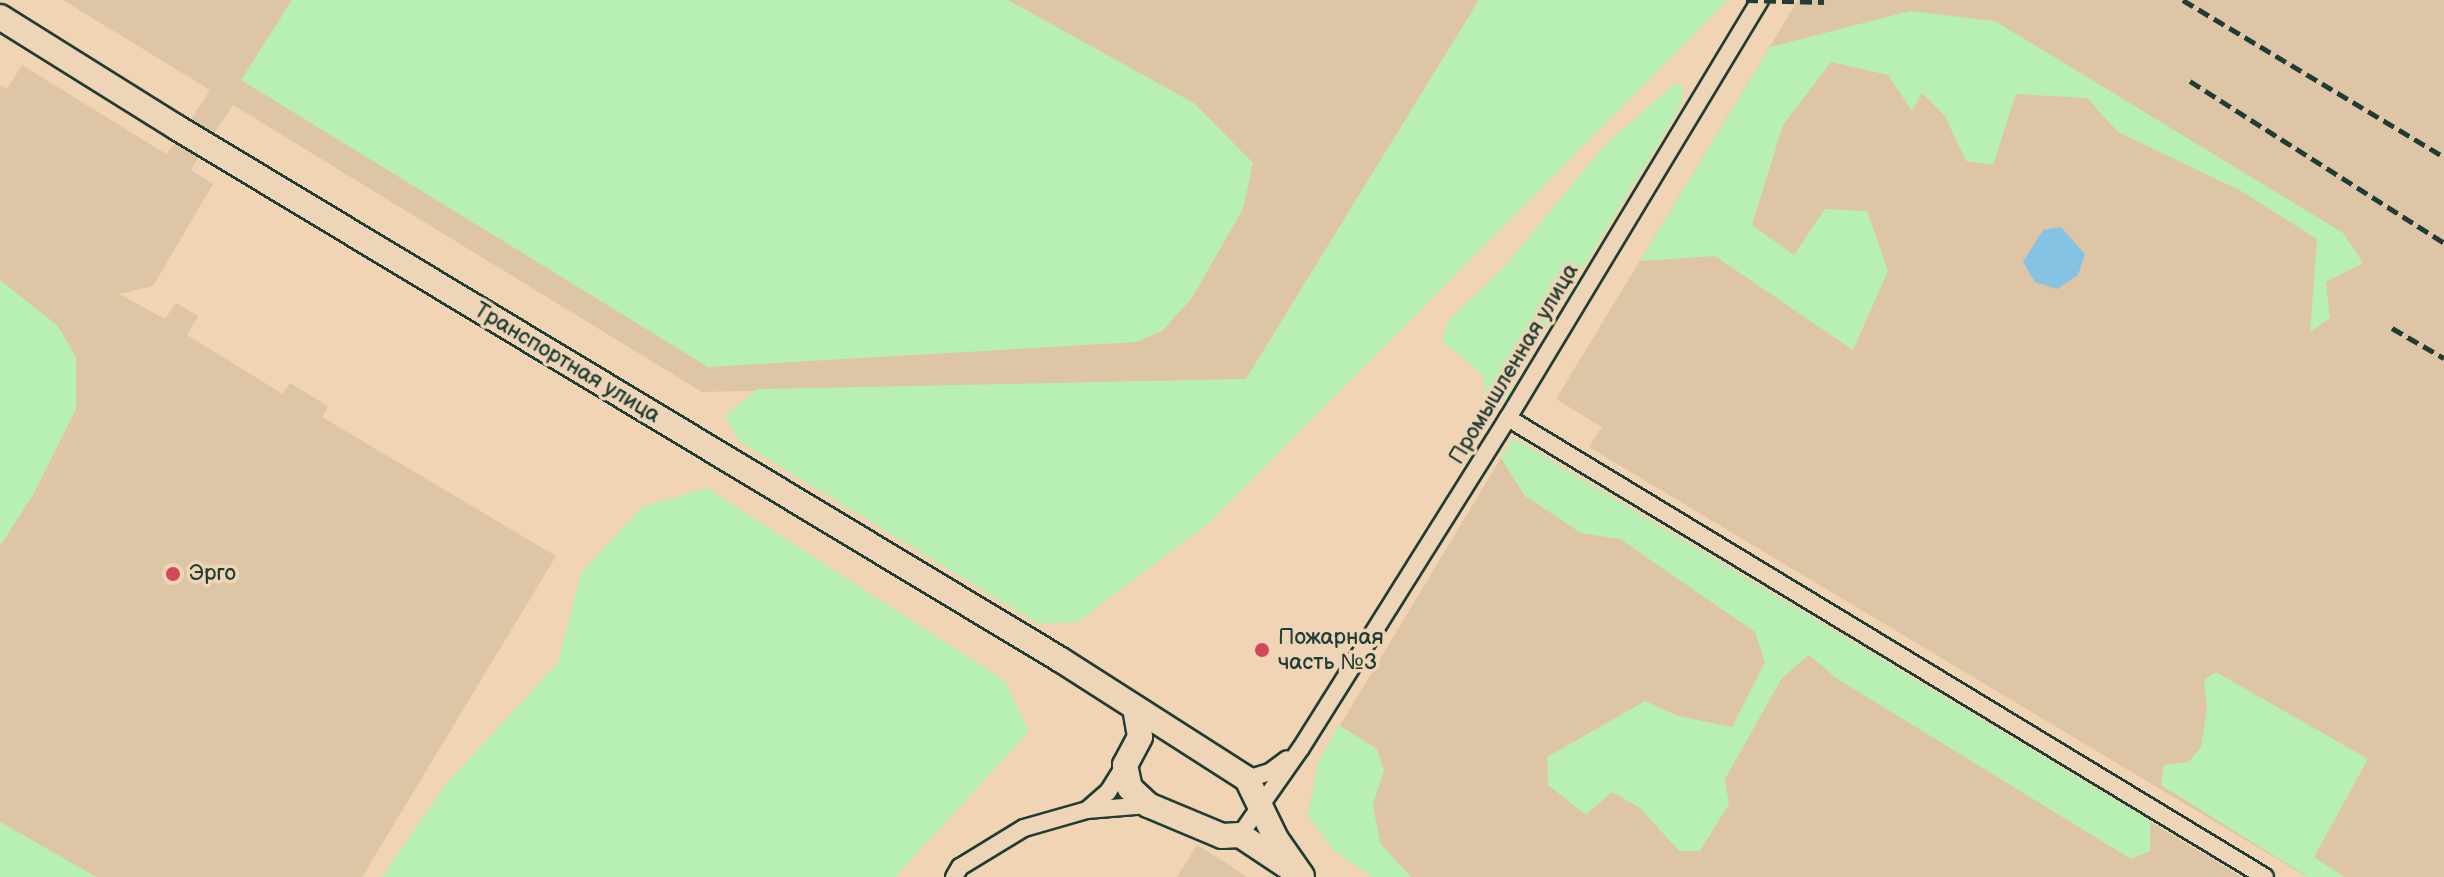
<!DOCTYPE html>
<html>
<head>
<meta charset="utf-8">
<style>
  body { margin:0 }
  #map { position:relative; width:2444px; height:877px; overflow:hidden; background:#f0d4b3; font-family:"Balsamiq Sans",sans-serif }
  div>[style] { position:absolute }
  [style*='--x'] { left:calc(var(--x)*1px); top:calc(var(--y)*1px); width:calc(var(--w)*1px); rotate:calc(var(--a)*1deg) }
  .built>* { inset:0; background:#dec5a5 }
  .green>* { inset:0; background:#b8efb2 }
  .water>* { inset:0; background:#85c3e5 }
  .roads { filter:drop-shadow(2px 0 #1f3d34) drop-shadow(-2px 0 #1f3d34) drop-shadow(0 2px #1f3d34) drop-shadow(0 -2px #1f3d34) }
  .street>* { height:16px; margin:-8px; padding:0 8px; transform-origin:8px; border-radius:8px; background:#efd5b7 }
  .secondary>* { height:24px; margin:-12px; padding:0 12px; transform-origin:12px; border-radius:12px; background:#efd5b7 }
  .rail>* { height:5px; margin-top:-2.5px; transform-origin:0; background:repeating-linear-gradient(90deg,#1f3d34 0 12px,transparent 0 18px) }
  .dots>* { width:22px; height:22px; translate:-50% -50%; box-sizing:border-box; border:4px solid #efd5b7; border-radius:50% }
  span { translate:-50% -50%; white-space:nowrap; text-align:center; line-height:1.15; -webkit-text-stroke:7px #efd5b7; paint-order:stroke }
  .street-label { font-size:22px; color:#1f3d34 }
  .poi-label { font-size:22px; color:#1f3d34 }
  .left { translate:0 -50%; text-align:left }
</style>
</head>
<body>
<div id="map">
  <div class="built">
    <i style="clip-path:polygon(63px 0,1479px 0,1246px 379px,702px 392px,233px 105px,213px 135px,201px 128px,190px 121px,210px 90px)"></i>
    <i style="clip-path:polygon(1798px 0,2444px 0,2444px 877px,2307px 877px,1589px 447px,1602px 427px,1556px 399px)"></i>
    <i style="clip-path:polygon(22px 65px,166px 154px,177px 141px,199px 156px,191px 170px,213px 184px,153px 286px,119px 294px,165px 319px,176px 303px,198px 316px,187px 335px,283px 394px,290px 383px,328px 406px,322px 417px,556px 556px,362px 877px,96px 877px,0 822px,0 85px,7px 89px)"></i>
    <i style="clip-path:polygon(1513px 438px,2242px 877px,1373px 877px,1334px 851px,1308px 815px,1318px 762px)"></i>
    <i style="clip-path:polygon(1197px 845px,1229px 865px,1247px 877px,1177px 877px)"></i>
  </div>
  <div class="green">
    <i style="clip-path:polygon(292px 0,1008px 0,1194px 103px,1253px 163px,1243px 209px,1192px 298px,1162px 331px,1137px 342px,708px 367px,241px 80px)"></i>
    <i style="clip-path:polygon(1479px 0,1728px 0,1210px 522px,1078px 622px,1039px 624px,740px 442px,725px 416px,758px 389px,1246px 379px)"></i>
    <i style="clip-path:polygon(1910px 11px,1995px 21px,2343px 233px,2363px 263px,2326px 282px,2330px 318px,2310px 332px,2317px 239px,2241px 191px,2118px 132px,2087px 98px,2016px 94px,1993px 165px,1966px 161px,1945px 116px,1922px 93px,1912px 111px,1888px 75px,1831px 62px,1783px 125px,1752px 225px,1794px 255px,1825px 209px,1867px 211px,1888px 271px,1853px 350px,1715px 256px,1640px 261px,1770px 47px)"></i>
    <i style="clip-path:polygon(1674px 84px,1683px 85px,1682px 104px,1516px 378px,1507px 400px,1487px 403px,1483px 375px,1442px 341px,1448px 321px,1505px 266px,1602px 148px)"></i>
    <i style="clip-path:polygon(0 280px,58px 326px,76px 357px,76px 409px,33px 495px,0 546px)"></i>
    <i style="clip-path:polygon(1513px 438px,2150px 821px,2150px 851px,2131px 859px,1836px 678px,1809px 655px,1782px 678px,1725px 779px,1729px 804px,1700px 851px,1679px 851px,1640px 808px,1612px 792px,1586px 815px,1548px 785px,1547px 757px,1645px 701px,1678px 716px,1732px 727px,1765px 662px,1755px 632px,1620px 539px,1581px 533px,1525px 496px,1501px 458px)"></i>
    <i style="clip-path:polygon(707px 488px,1005px 681px,1029px 732px,895px 877px,382px 877px,446px 784px,558px 663px,581px 573px,642px 507px)"></i>
    <i style="clip-path:polygon(2216px 672px,2368px 759px,2314px 857px,2344px 877px,2308px 877px,2161px 785px,2164px 765px,2189px 762px,2201px 747px,2207px 707px,2204px 680px)"></i>
    <i style="clip-path:polygon(1339px 725px,1377px 749px,1384px 770px,1373px 805px,1380px 843px,1411px 877px,1373px 877px,1334px 851px,1308px 815px,1318px 762px)"></i>
    <i style="clip-path:polygon(0 822px,96px 877px,0 877px)"></i>
  </div>
  <div class="water">
    <i style="clip-path:polygon(2061px 227px,2085px 254px,2078px 275px,2057px 289px,2035px 282px,2023px 262px,2043px 230px)"></i>
  </div>
  <div class="roads">
    <div class="street">
      <i style="--x:1508;--y:418;--w:885;--a:31.23"></i>
      <i style="--x:1247;--y:779;--w:24;--a:-17"></i>
      <i style="--x:1270;--y:772;--w:21;--a:-37"></i>
      <i style="--x:1087;--y:810;--w:28;--a:-41"></i>
      <i style="--x:1108;--y:792;--w:32;--a:-58"></i>
      <i style="--x:1240;--y:835;--w:106;--a:-55"></i>
      <i style="--x:1301;--y:748;--w:390;--a:-57.9"></i>
      <i style="--x:1508;--y:418;--w:488;--a:-58.9"></i>
      <i style="--x:954;--y:877;--w:12;--a:-59"></i>
      <i style="--x:960;--y:867;--w:75;--a:-31.4"></i>
      <i style="--x:1024;--y:828;--w:66;--a:-15.9"></i>
      <i style="--x:1087;--y:810;--w:61;--a:-4.7"></i>
    </div>
    <div class="secondary">
      <i style="--x:0;--y:17;--w:208;--a:32"></i>
      <i style="--x:176;--y:127;--w:1033;--a:31.06"></i>
      <i style="--x:1061;--y:660;--w:221;--a:32.6"></i>
      <i style="--x:1247;--y:779;--w:67;--a:64.2"></i>
      <i style="--x:1276;--y:839;--w:45;--a:54.9"></i>
      <i style="--x:1135;--y:708;--w:29;--a:80"></i>
      <i style="--x:1140;--y:737;--w:32;--a:118"></i>
      <i style="--x:1125;--y:765;--w:24;--a:78"></i>
      <i style="--x:1130;--y:788;--w:25;--a:43"></i>
      <i style="--x:1148;--y:805;--w:80;--a:22.7"></i>
      <i style="--x:1222;--y:836;--w:18;--a:-3"></i>
      <i style="--x:1240;--y:835;--w:61;--a:33.7"></i>
    </div>
  </div>
  <div class="rail">
    <i style="--x:1746;--y:0;--w:78;--a:1.5"></i>
    <i style="--x:2183;--y:0;--w:305;--a:31"></i>
    <i style="--x:2190;--y:81;--w:301;--a:32.5"></i>
    <i style="--x:2392;--y:328;--w:60;--a:30"></i>
  </div>
  <div class="dots">
    <i style="left:173px;top:574px;background:#d1495b"></i>
    <i style="left:1262px;top:650px;background:#d1495b"></i>
  </div>
  <div class="street-label">
    <span style="left:567px;top:363px;rotate:31deg">Транспортная улица</span>
    <span style="left:1514px;top:364px;rotate:-59deg">Промышленная улица</span>
  </div>
  <div class="poi-label">
    <span class="left" style="left:189px;top:574px">Эрго</span>
    <span class="left" style="left:1278px;top:650px">Пожарная<br>часть №3</span>
  </div>
</div>
</body>
</html>
